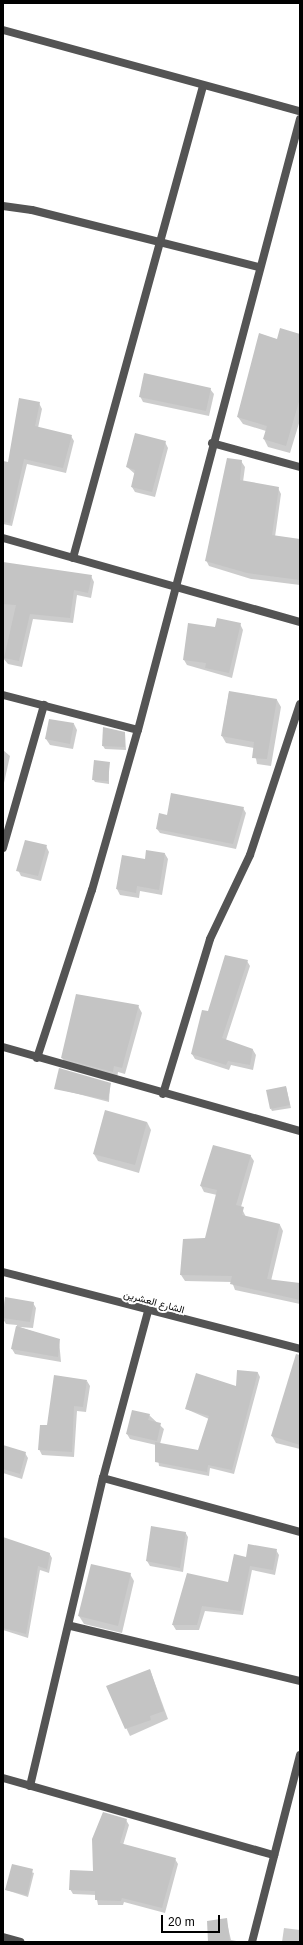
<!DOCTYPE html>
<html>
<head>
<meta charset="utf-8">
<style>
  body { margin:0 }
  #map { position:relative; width:303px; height:1945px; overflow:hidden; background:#fff; font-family:Arial,Vazirmatn,sans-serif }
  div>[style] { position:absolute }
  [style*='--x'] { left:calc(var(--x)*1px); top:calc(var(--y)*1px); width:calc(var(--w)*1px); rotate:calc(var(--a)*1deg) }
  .shadow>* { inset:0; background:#0003 }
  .building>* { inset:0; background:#c4c4c4 }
  .minor>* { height:8px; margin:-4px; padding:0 4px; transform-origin:4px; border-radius:4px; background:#545454 }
  .tertiary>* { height:8px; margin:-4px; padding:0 4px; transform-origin:4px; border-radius:4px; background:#545454 }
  span { translate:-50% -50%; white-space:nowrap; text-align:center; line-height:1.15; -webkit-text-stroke:4px #fff; paint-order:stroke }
  .street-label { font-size:10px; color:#000 }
  .frame { position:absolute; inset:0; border:4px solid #000; pointer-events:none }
  .scale { position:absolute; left:161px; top:1915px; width:59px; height:18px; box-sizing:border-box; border:2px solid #000; border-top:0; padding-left:5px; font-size:12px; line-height:14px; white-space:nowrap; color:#000; -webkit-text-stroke:3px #fff; paint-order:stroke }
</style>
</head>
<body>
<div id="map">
  <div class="shadow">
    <i style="clip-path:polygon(300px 335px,300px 420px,290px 453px,268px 447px,264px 439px,266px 431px,243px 424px,238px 417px,278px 340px)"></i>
    <i style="clip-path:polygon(210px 389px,214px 394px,209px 416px,143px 402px,140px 396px)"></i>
    <i style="clip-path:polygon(39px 403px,42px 409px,38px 428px,71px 436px,74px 441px,66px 473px,27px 464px,12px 526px,3px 524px,3px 462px,9px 463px)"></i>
    <i style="clip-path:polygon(165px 442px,168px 448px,155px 497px,135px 492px,132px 487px,135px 474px,127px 467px)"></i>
    <i style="clip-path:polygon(241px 461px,245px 467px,243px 482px,278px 488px,281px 494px,275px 537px,300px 540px,300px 585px,251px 579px,209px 566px,206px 560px)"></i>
    <i style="clip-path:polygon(3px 563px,91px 576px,94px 582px,91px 598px,77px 595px,73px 623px,33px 619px,22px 667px,8px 664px,3px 658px)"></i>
    <i style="clip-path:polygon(240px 624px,243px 630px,232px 678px,187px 665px,184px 660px,216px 628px)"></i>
    <i style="clip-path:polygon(229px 692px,277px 700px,281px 707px,271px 766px,257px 764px,254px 748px,226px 743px,222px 736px)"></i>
    <i style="clip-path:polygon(74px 724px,77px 730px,73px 749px,50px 745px,46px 739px)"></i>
    <i style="clip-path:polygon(125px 733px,126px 750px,105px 749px,103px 746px)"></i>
    <i style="clip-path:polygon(3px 750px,10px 756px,4px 783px,3px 783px)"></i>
    <i style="clip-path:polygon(109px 762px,109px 784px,95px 782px,93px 779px)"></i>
    <i style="clip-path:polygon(243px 808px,246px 813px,236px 849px,160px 833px,157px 829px,168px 816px)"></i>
    <i style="clip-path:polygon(46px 846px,49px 852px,41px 881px,21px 876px,18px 870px)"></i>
    <i style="clip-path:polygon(165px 854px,168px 859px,162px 895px,140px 891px,139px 898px,120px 895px,117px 889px,146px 861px)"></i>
    <i style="clip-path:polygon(247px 961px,250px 966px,226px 1040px,253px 1050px,256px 1055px,253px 1070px,231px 1065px,229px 1070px,195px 1059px,192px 1054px,208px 1012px)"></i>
    <i style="clip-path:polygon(138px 1006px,142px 1013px,125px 1074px,118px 1072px,117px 1079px,66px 1064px,62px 1058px)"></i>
    <i style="clip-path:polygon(110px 1084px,109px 1102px,55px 1088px)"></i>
    <i style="clip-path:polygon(286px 1087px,291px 1108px,272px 1111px,271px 1109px)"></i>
    <i style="clip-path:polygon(147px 1122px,151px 1130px,139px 1173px,98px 1161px,94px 1154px)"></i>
    <i style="clip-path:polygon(250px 1155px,254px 1161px,241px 1207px,246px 1217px,280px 1225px,283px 1231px,271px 1281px,300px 1284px,300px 1304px,235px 1290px,232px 1282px,185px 1281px,181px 1275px,184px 1240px,206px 1239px,217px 1195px,204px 1192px,201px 1186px)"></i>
    <i style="clip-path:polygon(5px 1298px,33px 1303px,36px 1308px,33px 1328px,19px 1327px,59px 1340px,61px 1362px,15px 1354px,12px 1349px,17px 1325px,6px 1324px,3px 1319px)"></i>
    <i style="clip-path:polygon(238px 1372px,258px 1373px,260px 1377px,234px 1474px,210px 1468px,209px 1476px,159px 1466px,156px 1445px,130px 1439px,127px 1434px,149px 1415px,164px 1429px,160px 1444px,199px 1451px,209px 1419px,186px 1409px,237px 1388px)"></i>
    <i style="clip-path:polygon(87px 1381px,90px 1386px,86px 1412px,77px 1411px,74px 1457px,42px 1455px,39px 1449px,47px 1426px)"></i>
    <i style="clip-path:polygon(300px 1384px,300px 1449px,276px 1443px,272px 1436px)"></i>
    <i style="clip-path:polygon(3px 1446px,25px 1453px,28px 1458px,22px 1479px,3px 1473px)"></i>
    <i style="clip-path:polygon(185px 1532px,188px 1537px,183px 1572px,150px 1566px,147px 1561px)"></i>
    <i style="clip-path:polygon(3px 1538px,49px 1553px,52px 1558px,49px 1573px,40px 1570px,28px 1638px,3px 1630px)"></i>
    <i style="clip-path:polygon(276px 1550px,279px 1555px,275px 1575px,252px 1570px,243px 1615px,205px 1611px,199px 1630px,176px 1630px,173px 1625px,229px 1583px,247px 1558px)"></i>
    <i style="clip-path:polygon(130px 1574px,134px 1581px,122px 1633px,84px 1624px,79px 1616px)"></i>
    <i style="clip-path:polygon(150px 1670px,168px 1719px,130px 1736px,107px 1687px)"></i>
    <i style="clip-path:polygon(126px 1820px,129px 1825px,123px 1845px,175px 1859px,178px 1864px,165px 1913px,124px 1902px,123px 1905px,98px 1905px,96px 1895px,73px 1894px,70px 1889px,94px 1872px)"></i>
    <i style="clip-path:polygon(13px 1865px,34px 1873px,28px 1897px,6px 1890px)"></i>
    <i style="clip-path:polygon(226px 1919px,231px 1940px,242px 1942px,209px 1942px)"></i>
    <i style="clip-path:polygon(284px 1928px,300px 1930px,300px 1942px,282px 1942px)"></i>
  </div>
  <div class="building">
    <i style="clip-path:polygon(280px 328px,300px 334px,300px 398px,286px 446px,263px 439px,267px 426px,237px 417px,259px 333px,277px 339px)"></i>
    <i style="clip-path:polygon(144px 373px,211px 388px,206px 411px,139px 397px)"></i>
    <i style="clip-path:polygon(19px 398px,40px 402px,35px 426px,72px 435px,63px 468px,24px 459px,10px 523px,3px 522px,3px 461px,8px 462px)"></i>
    <i style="clip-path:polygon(135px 433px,166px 441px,152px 492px,131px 487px,135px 470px,126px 467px)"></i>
    <i style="clip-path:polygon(227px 458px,242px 460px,240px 480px,279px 487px,272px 535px,300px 539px,300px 580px,247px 573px,205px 561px)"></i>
    <i style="clip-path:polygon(3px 562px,92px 575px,88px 593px,74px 590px,70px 618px,30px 614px,19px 661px,4px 658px,16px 605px,3px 604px)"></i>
    <i style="clip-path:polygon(217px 618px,241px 623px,229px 673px,205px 668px,206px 663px,183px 660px,188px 623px,215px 627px)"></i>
    <i style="clip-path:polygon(229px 691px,277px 699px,267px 759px,252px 758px,254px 742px,221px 736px)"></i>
    <i style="clip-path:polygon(49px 719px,74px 723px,70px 744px,45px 739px)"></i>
    <i style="clip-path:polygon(103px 727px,125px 732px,125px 747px,102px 746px)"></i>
    <i style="clip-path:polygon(94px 760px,110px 762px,108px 781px,92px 780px)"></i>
    <i style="clip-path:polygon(171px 793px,244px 807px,233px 844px,156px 829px,159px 813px,167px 815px)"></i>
    <i style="clip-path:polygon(25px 840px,47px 845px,38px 876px,16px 871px)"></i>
    <i style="clip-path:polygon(146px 850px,165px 853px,159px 890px,137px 886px,136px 893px,116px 889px,122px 855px,145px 859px)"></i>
    <i style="clip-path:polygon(225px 955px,248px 960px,222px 1038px,253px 1049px,250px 1065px,228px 1061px,226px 1065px,191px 1054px,202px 1010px,208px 1011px)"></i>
    <i style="clip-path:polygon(76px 994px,139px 1005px,122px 1068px,114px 1066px,113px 1072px,61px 1058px)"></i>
    <i style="clip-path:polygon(59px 1068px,111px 1083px,108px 1100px,54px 1089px)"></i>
    <i style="clip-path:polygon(286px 1086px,290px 1105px,270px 1109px,266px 1090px)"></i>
    <i style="clip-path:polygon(105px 1110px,147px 1122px,135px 1165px,93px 1154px)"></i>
    <i style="clip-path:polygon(213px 1145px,251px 1155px,236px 1205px,244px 1207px,242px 1215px,280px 1224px,267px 1279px,300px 1283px,300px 1300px,230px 1284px,232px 1276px,180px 1275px,183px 1239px,205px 1238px,217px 1190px,200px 1186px)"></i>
    <i style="clip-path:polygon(5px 1297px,34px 1302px,30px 1322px,3px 1318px)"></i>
    <i style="clip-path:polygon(16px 1326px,60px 1339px,58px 1357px,11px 1349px)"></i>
    <i style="clip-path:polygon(296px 1354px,300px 1355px,300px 1445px,271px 1436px)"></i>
    <i style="clip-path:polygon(237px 1370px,258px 1372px,232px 1470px,208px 1465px,207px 1472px,155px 1462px,155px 1442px,198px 1450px,209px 1416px,185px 1409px,196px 1373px,236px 1386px)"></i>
    <i style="clip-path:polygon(54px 1375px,87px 1380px,83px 1407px,74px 1406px,72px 1452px,38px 1450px,40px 1425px,47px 1425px)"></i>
    <i style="clip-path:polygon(132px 1410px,150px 1414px,148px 1420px,161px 1423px,157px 1441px,126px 1434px)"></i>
    <i style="clip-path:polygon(3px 1445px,26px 1452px,20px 1474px,3px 1469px)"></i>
    <i style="clip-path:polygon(151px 1526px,186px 1532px,180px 1568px,146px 1561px)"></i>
    <i style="clip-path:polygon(3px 1537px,50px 1553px,47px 1569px,38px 1566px,26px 1634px,3px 1628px)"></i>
    <i style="clip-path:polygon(248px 1544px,277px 1549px,273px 1570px,250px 1566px,241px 1611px,202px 1606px,197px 1625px,172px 1625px,187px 1573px,228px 1582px,234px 1554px,246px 1557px)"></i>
    <i style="clip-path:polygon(91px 1564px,131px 1573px,118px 1626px,78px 1616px)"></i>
    <i style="clip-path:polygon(150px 1669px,164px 1711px,150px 1716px,151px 1720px,125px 1729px,106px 1686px)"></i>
    <i style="clip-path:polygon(103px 1812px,127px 1819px,120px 1843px,176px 1858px,162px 1908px,122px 1898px,121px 1901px,95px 1900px,95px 1891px,69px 1890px,70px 1870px,93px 1871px,92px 1839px)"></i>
    <i style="clip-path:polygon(12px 1864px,33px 1869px,27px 1895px,5px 1890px)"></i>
    <i style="clip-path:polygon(227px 1918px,230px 1942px,208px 1942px,207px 1921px)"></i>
  </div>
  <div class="minor">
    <i style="--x:3;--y:30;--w:308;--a:15.3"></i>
    <i style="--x:3;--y:206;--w:29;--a:8"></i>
    <i style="--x:32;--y:210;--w:234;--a:14.1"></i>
    <i style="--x:212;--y:443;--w:91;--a:15.3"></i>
    <i style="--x:3;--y:538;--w:309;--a:15.8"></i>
    <i style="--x:73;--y:558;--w:490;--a:-74.6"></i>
    <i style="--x:3;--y:695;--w:139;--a:14.5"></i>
    <i style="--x:3;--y:848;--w:149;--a:-74"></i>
    <i style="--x:3;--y:1047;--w:309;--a:15.8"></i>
    <i style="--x:37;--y:1058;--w:177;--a:-71.9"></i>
    <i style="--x:92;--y:890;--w:166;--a:-74"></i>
    <i style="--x:138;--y:730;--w:632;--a:-75.15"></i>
    <i style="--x:163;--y:1094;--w:162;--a:-73.1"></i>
    <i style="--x:210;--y:939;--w:93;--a:-64.5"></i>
    <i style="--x:250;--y:855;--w:159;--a:-71.7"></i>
    <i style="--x:103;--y:1478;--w:204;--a:15.3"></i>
    <i style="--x:71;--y:1626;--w:236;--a:13.5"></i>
    <i style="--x:3;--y:1778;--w:282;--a:15.9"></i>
    <i style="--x:30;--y:1786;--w:317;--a:-76.7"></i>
    <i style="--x:103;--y:1478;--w:173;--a:-74.9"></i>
    <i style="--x:3;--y:1937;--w:18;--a:16"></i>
    <i style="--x:252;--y:1942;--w:193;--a:-75.6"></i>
  </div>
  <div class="tertiary">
    <i style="--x:3;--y:1272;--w:307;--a:14.5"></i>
  </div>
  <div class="street-label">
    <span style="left:154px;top:1302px;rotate:15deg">الشارع العشرين</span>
  </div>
  <div class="frame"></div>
  <div class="scale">20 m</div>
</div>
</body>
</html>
